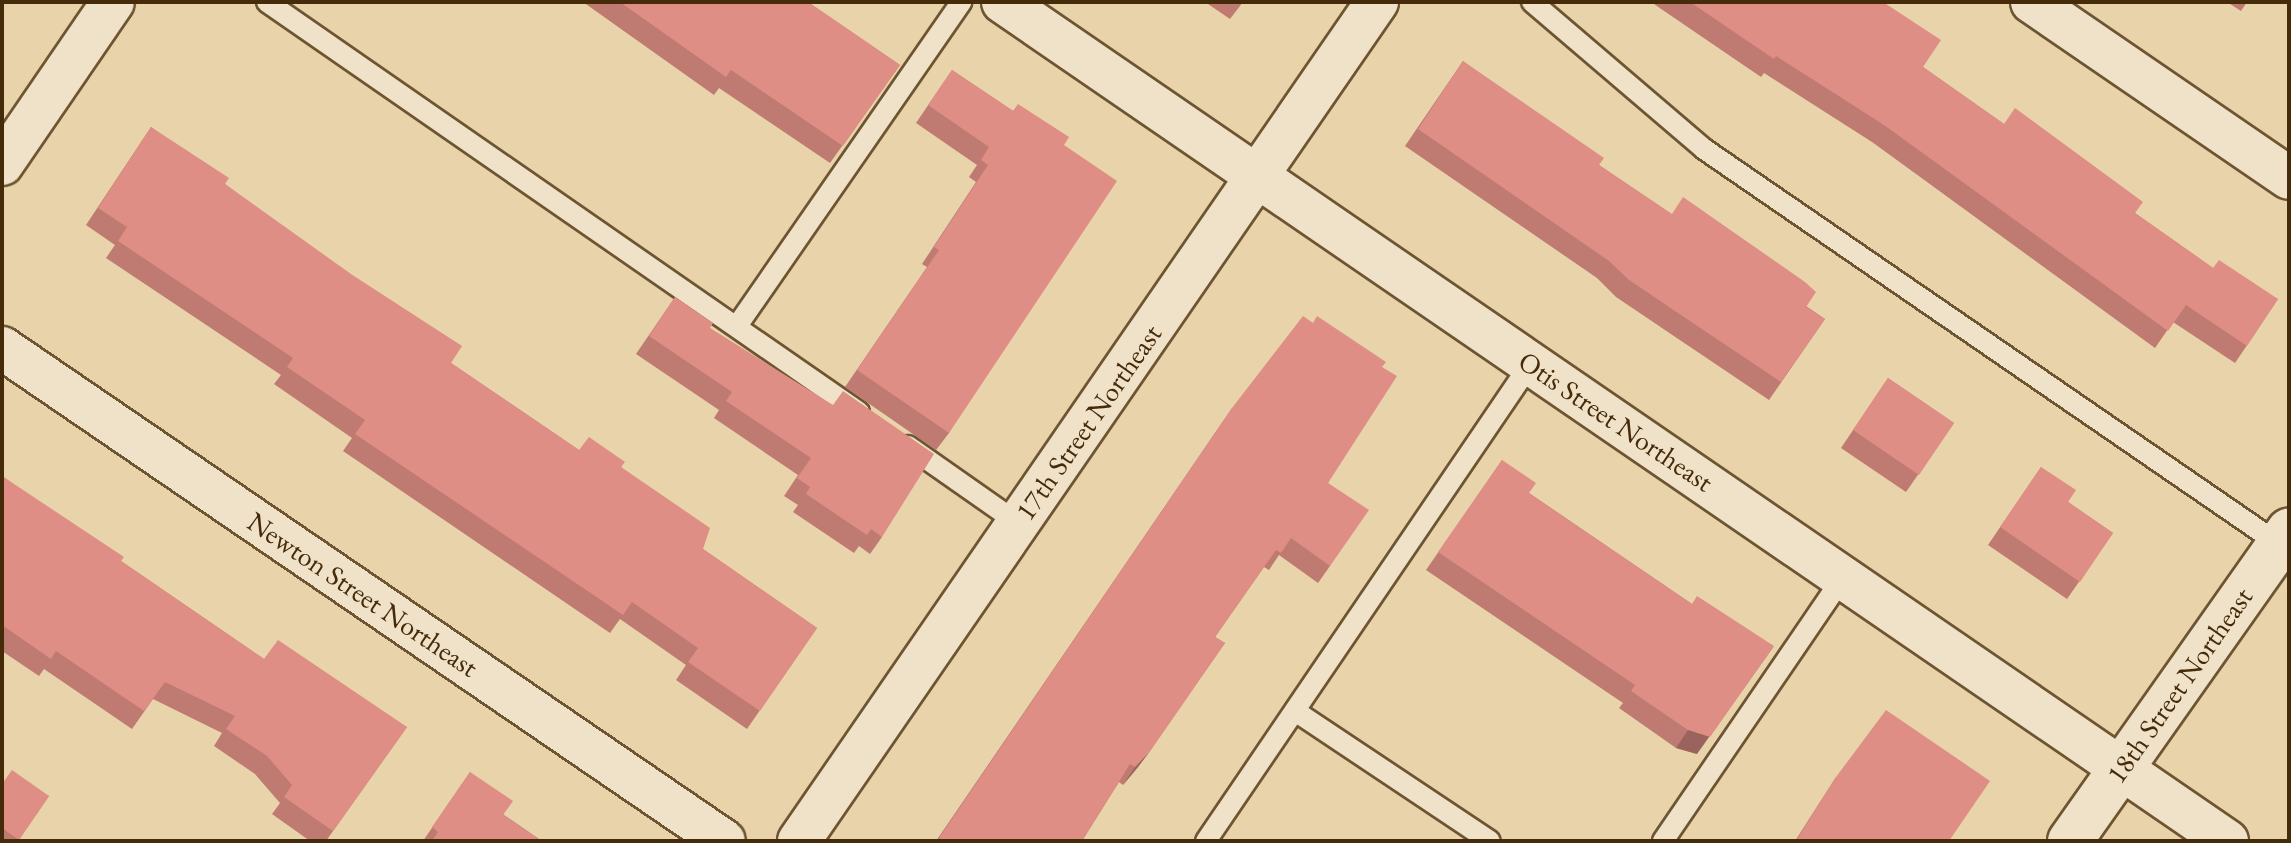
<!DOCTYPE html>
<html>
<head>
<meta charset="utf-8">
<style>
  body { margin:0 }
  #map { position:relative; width:2291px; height:843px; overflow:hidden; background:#e8d3aa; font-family:"EB Garamond",serif }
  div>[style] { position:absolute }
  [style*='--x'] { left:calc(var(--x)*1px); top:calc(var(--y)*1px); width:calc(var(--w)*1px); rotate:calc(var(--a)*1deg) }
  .roads { filter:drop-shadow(2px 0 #6e5532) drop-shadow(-2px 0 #6e5532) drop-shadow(0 2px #6e5532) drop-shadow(0 -2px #6e5532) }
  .lane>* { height:20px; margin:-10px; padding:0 10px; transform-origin:10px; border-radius:10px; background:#f0e2c8 }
  .street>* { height:42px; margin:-21px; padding:0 21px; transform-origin:21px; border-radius:21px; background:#f0e2c8 }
  .secondary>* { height:44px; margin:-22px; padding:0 22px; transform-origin:22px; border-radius:22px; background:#f0e2c8 }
  .wall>* { inset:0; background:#bf7a72 }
  .shaded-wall>* { inset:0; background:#9b635d }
  .building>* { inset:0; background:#de8e85 }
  span { translate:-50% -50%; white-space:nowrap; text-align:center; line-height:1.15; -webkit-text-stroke:8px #f0e2c8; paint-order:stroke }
  .street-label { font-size:28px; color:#452b0a }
  .frame { position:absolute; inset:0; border:4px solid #452b0a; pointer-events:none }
</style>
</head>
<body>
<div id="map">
  <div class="roads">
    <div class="lane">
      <i style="--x:267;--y:2;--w:720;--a:34.71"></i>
      <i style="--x:1532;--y:2;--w:226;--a:40.5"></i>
      <i style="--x:1704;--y:149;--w:698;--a:34.49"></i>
      <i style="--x:737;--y:326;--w:394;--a:-55.3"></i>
      <i style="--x:908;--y:446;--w:134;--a:35"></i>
      <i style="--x:1295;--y:711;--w:234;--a:33.7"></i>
      <i style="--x:1206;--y:841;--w:578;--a:-55.79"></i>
      <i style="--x:1663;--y:841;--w:321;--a:-55.7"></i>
    </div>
    <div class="street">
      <i style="--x:1003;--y:2;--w:1484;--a:34.43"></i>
      <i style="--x:2032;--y:2;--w:311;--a:34.4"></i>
      <i style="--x:2;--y:164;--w:196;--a:-55.6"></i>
      <i style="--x:2;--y:348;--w:874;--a:34.33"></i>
      <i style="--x:799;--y:841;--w:1019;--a:-55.44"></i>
    </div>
    <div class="secondary">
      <i style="--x:2070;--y:841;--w:380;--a:-54.8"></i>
    </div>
  </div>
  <div class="wall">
    <i style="clip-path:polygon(583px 2px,808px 2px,900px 65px,830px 163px,719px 88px,714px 95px)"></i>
    <i style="clip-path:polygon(1205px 2px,1243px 2px,1230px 19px)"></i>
    <i style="clip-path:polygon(1651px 2px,1883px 2px,1923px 67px,2004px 124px,2135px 213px,2213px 268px,2278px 299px,2235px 363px,2173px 322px,2155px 348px,1872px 142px,1764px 73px,1761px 77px)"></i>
    <i style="clip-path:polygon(2227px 2px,2247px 2px,2241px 11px)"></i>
    <i style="clip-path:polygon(1463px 61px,1599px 165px,1825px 319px,1769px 400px,1616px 297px,1597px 278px,1405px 146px)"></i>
    <i style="clip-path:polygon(952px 70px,1064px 145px,949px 433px,936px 450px,845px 387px,927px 267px,922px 264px,976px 182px,969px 177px,977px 165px,916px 123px)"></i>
    <i style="clip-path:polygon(151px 127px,225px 184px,451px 363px,579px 450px,621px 467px,703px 549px,817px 628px,747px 729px,676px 680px,686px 665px,620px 619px,610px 633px,343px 451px,352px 438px,274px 384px,281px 375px,106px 258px,115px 245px,86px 225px)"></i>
    <i style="clip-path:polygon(675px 297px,710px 328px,882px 537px,870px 554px,859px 546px,854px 553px,793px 512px,798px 505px,784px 496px,798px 475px,714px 418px,719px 410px,636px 354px)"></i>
    <i style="clip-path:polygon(1382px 367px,1328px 483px,1330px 566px,1318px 583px,1279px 555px,1269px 570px,1264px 567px,1215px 637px,1225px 643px,1138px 767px,1123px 785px,1119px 782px,1082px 841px,936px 841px,1232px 408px)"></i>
    <i style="clip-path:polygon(1888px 378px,1954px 423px,1906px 492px,1841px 448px)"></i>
    <i style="clip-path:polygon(1502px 460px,1529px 493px,1692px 604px,1697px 754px,1676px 748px,1619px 708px,1623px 703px,1426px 570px)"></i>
    <i style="clip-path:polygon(2041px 467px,2068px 502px,2113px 533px,2067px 599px,1988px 545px)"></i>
    <i style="clip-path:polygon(2px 476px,121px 561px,264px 659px,407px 727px,326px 841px,310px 841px,272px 814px,280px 803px,255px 774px,214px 746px,222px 733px,153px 699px,132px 729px,44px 669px,39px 676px,2px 651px)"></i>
    <i style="clip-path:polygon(470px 772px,504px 815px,542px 841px,423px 841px)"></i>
    <i style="clip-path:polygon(1836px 777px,1949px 841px,1795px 841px)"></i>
    <i style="clip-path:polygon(2px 784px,49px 796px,18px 841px,2px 841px)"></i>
  </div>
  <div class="shaded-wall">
    <i style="clip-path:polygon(1774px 646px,1697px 754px,1676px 748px,1688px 730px)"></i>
    <i style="clip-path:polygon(1151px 750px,1138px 767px,1123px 785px,1135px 767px)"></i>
  </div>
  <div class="building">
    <i style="clip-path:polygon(620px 2px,808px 2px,900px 65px,843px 146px,731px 70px,726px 77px)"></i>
    <i style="clip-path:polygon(1690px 2px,1883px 2px,1941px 40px,1923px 67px,2004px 124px,2015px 108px,2143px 202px,2135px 213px,2213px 268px,2219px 260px,2278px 299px,2247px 346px,2186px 305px,2168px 331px,1884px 125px,1776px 56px,1774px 59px)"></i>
    <i style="clip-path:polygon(1463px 61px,1604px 158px,1599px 165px,1672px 214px,1683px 197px,1805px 282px,1816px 292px,1806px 307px,1825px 319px,1781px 382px,1629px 280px,1609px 261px,1418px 129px)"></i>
    <i style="clip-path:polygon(952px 70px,1013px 111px,1018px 104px,1069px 137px,1064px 145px,1117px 181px,949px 433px,857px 370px,939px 250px,934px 247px,988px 165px,981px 160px,989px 147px,928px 105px)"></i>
    <i style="clip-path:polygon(151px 127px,229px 178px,225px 184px,351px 274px,462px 346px,451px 363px,579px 450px,589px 437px,625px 462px,621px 467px,710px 528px,703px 549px,817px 628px,760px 711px,688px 662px,698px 648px,632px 602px,623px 615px,355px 434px,365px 420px,287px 367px,293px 358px,118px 241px,127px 227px,98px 208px)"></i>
    <i style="clip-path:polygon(675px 297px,713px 323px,710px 328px,833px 405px,843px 391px,934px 454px,882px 537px,871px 529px,867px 535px,806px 494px,810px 487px,797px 478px,811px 458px,726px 401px,732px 392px,649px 336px)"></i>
    <i style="clip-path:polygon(1303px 316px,1313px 323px,1317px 316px,1386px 362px,1382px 367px,1397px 376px,1328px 483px,1369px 510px,1330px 566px,1291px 538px,1281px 553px,1276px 550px,1215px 637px,1225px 643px,1151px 750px,1135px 767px,1130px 764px,1082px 841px,944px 841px,939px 838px,1232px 408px)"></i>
    <i style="clip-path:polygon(1888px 378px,1954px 423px,1919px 475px,1853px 430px)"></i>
    <i style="clip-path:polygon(1502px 460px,1536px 483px,1529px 493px,1571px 522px,1692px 604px,1697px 596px,1774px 646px,1710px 737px,1688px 730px,1631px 691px,1635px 685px,1438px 552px)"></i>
    <i style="clip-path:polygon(2041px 467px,2076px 490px,2068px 502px,2113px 533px,2080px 582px,2000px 527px)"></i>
    <i style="clip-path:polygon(2px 476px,124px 557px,121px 561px,264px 659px,278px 640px,407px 727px,333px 831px,284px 797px,292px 785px,267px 756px,226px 729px,235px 716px,165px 682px,144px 711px,56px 651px,51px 659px,2px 625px,2px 616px,3px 614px,2px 613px)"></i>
    <i style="clip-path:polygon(1886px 710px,1990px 781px,1949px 841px,1796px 841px,1836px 777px)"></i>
    <i style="clip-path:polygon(12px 770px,49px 796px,19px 840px,2px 828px,2px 784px)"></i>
    <i style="clip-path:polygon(470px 772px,513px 801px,503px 815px,542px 841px,432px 841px,438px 832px,432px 827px)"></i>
  </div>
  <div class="street-label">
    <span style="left:1616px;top:421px;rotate:34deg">Otis Street Northeast</span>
    <span style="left:1088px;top:422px;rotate:-55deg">17th Street Northeast</span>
    <span style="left:363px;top:594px;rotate:34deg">Newton Street Northeast</span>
    <span style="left:2179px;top:685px;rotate:-55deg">18th Street Northeast</span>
  </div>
  <div class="frame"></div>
</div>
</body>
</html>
